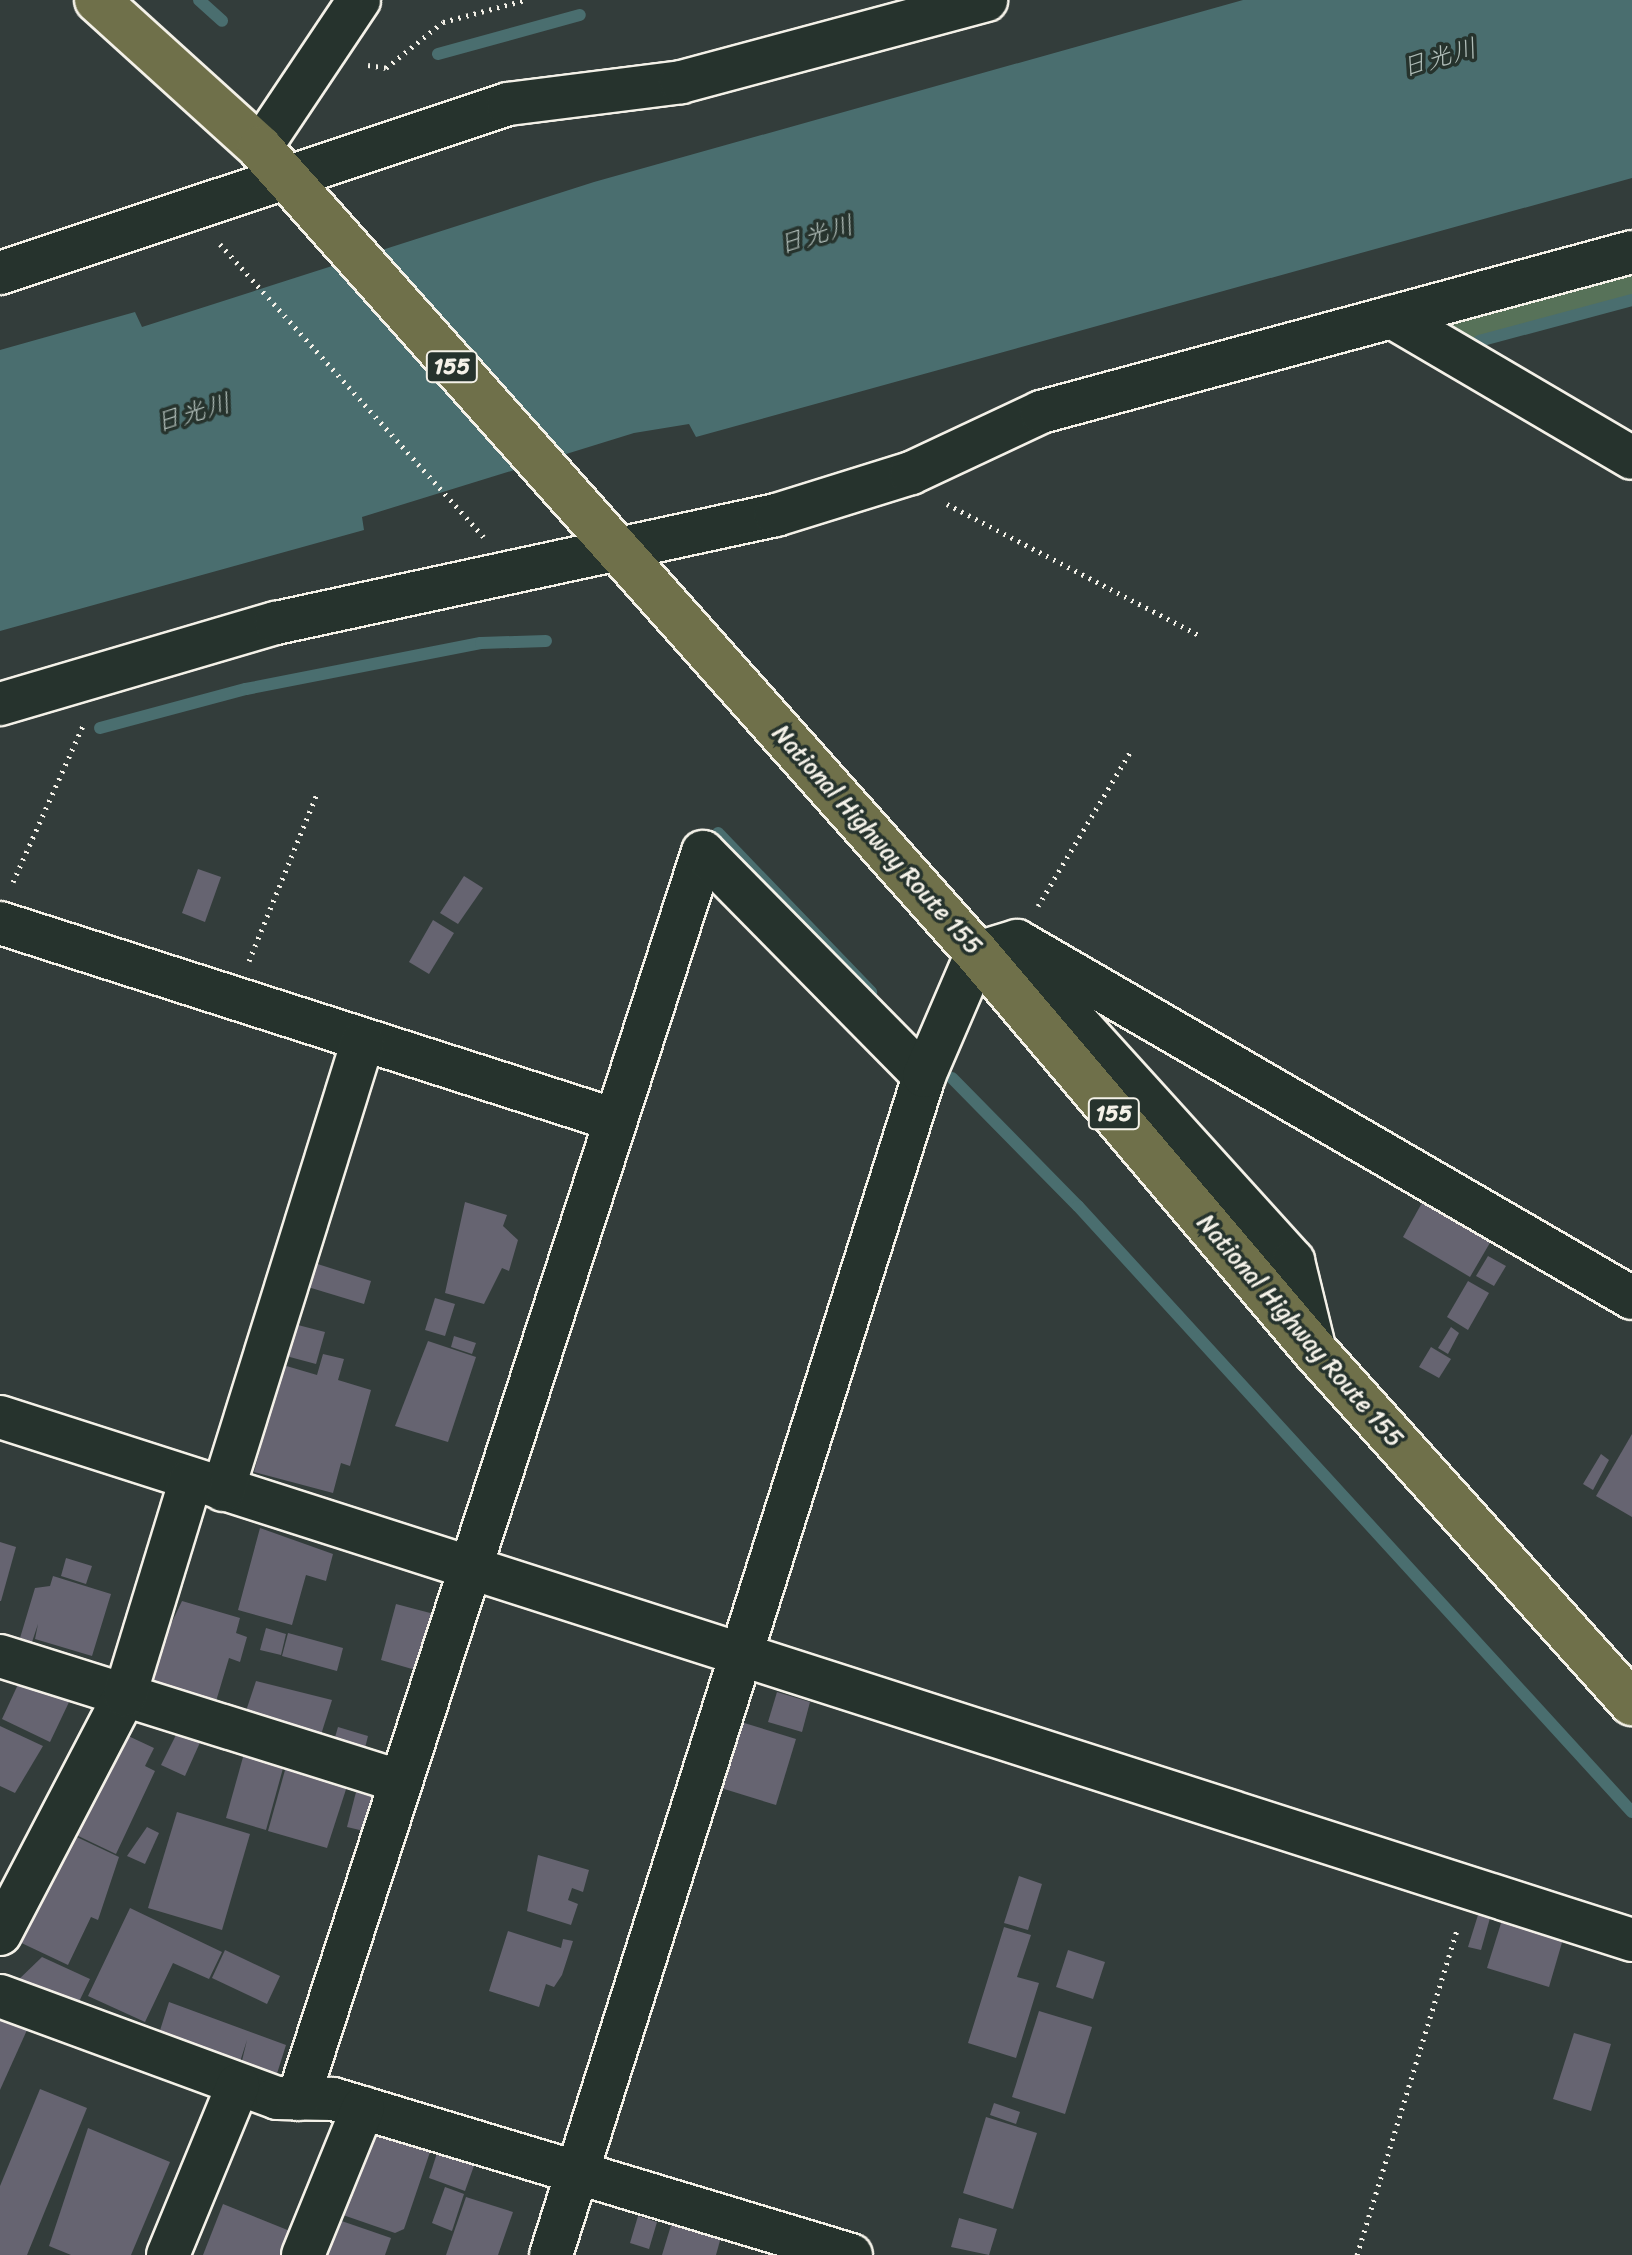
<!DOCTYPE html>
<html>
<head>
<meta charset="utf-8">
<style>
  body { margin:0 }
  #map { position:relative; width:1632px; height:2255px; overflow:hidden; background:#333d3b; font-family:Sriracha,"Klee One",sans-serif }
  div>[style] { position:absolute }
  [style*='--x'] { left:calc(var(--x)*1px); top:calc(var(--y)*1px); width:calc(var(--w)*1px); rotate:calc(var(--a)*1deg) }
  .green>* { inset:0; background:#577259 }
  .water>* { inset:0; background:#4a6e6f }
  .stream>* { height:12px; margin:-6px; padding:0 6px; transform-origin:6px; border-radius:6px; background:#4a6e6f }
  .building>* { inset:0; background:#666471 }
  .path>* { height:5px; margin-top:-2.5px; transform-origin:0; background:repeating-linear-gradient(90deg,#f4f1e8 0 2px,transparent 0 8px) }
  .roads { filter:drop-shadow(2px 0 #f4f1e8) drop-shadow(-2px 0 #f4f1e8) drop-shadow(0 2px #f4f1e8) drop-shadow(0 -2px #f4f1e8) }
  .minor>* { height:42px; margin:-21px; padding:0 21px; transform-origin:21px; border-radius:21px; background:#26332d }
  .highway>* { height:44px; margin:-22px; padding:0 22px; transform-origin:22px; border-radius:22px; background:#6f704a }
  span { translate:-50% -50%; white-space:nowrap; text-align:center; line-height:1.15; -webkit-text-stroke:7px #26332d; paint-order:stroke }
  .shield-label span { padding:2px 6px; background:#26332d; border:2px solid; border-radius:6px; -webkit-text-stroke-width:0 }
  .shield-label { font-size:22px; color:#f4f1e8; font-weight:700 }
  .street-label { font-size:24px; color:#f4f1e8 }
  .water-label { font-size:26px; color:#b0bdb8; font-style:italic }
</style>
</head>
<body>
<div id="map">
  <div class="green">
    <i style="clip-path:polygon(1632px 266px,1632px 297px,1460px 343px,1433px 321px)"></i>
  </div>
  <div class="water">
    <i style="clip-path:polygon(1243px 0,1632px 0,1632px 178px,696px 437px,689px 424px,634px 433px,362px 517px,364px 530px,0 631px,0 350px,135px 312px,142px 327px,594px 182px)"></i>
  </div>
  <div class="stream">
    <i style="--x:199;--y:0;--w:31;--a:42"></i>
    <i style="--x:438;--y:54;--w:147;--a:-15.4"></i>
    <i style="--x:1479;--y:341;--w:158;--a:-15"></i>
    <i style="--x:100;--y:728;--w:151;--a:-15"></i>
    <i style="--x:246;--y:689;--w:239;--a:-11.1"></i>
    <i style="--x:481;--y:643;--w:65;--a:-1.8"></i>
    <i style="--x:718;--y:833;--w:221;--a:46.1"></i>
    <i style="--x:952;--y:1078;--w:180;--a:45.5"></i>
    <i style="--x:1078;--y:1206;--w:821;--a:47.57"></i>
  </div>
  <div class="building">
    <i style="clip-path:polygon(198px 869px,221px 877px,205px 922px,182px 913px)"></i>
    <i style="clip-path:polygon(464px 876px,483px 888px,458px 924px,440px 913px)"></i>
    <i style="clip-path:polygon(433px 920px,454px 933px,429px 974px,409px 962px)"></i>
    <i style="clip-path:polygon(1423px 1201px,1491px 1241px,1470px 1277px,1403px 1237px)"></i>
    <i style="clip-path:polygon(465px 1202px,507px 1215px,503px 1226px,518px 1240px,509px 1271px,502px 1268px,484px 1304px,445px 1293px)"></i>
    <i style="clip-path:polygon(1488px 1256px,1506px 1266px,1494px 1286px,1476px 1276px)"></i>
    <i style="clip-path:polygon(305px 1260px,371px 1281px,364px 1304px,298px 1284px)"></i>
    <i style="clip-path:polygon(1468px 1281px,1489px 1293px,1468px 1330px,1447px 1317px)"></i>
    <i style="clip-path:polygon(435px 1298px,455px 1304px,445px 1336px,425px 1330px)"></i>
    <i style="clip-path:polygon(294px 1324px,325px 1332px,316px 1364px,286px 1356px)"></i>
    <i style="clip-path:polygon(1451px 1327px,1459px 1333px,1448px 1354px,1438px 1348px)"></i>
    <i style="clip-path:polygon(454px 1336px,476px 1343px,472px 1354px,451px 1347px)"></i>
    <i style="clip-path:polygon(428px 1341px,476px 1357px,448px 1442px,395px 1426px)"></i>
    <i style="clip-path:polygon(1431px 1347px,1451px 1359px,1439px 1378px,1419px 1367px)"></i>
    <i style="clip-path:polygon(323px 1354px,344px 1359px,338px 1380px,371px 1390px,350px 1466px,341px 1463px,333px 1493px,254px 1472px,283px 1365px,317px 1375px)"></i>
    <i style="clip-path:polygon(1632px 1434px,1632px 1517px,1596px 1496px)"></i>
    <i style="clip-path:polygon(1601px 1454px,1609px 1460px,1593px 1490px,1583px 1484px)"></i>
    <i style="clip-path:polygon(260px 1528px,333px 1554px,326px 1581px,306px 1575px,292px 1625px,238px 1610px)"></i>
    <i style="clip-path:polygon(0 1542px,16px 1547px,1px 1601px,0 1601px)"></i>
    <i style="clip-path:polygon(66px 1558px,92px 1566px,86px 1584px,61px 1576px)"></i>
    <i style="clip-path:polygon(53px 1576px,111px 1594px,92px 1656px,35px 1639px,38px 1624px,32px 1642px,20px 1638px,35px 1588px,50px 1586px)"></i>
    <i style="clip-path:polygon(182px 1601px,240px 1618px,236px 1633px,247px 1637px,240px 1662px,229px 1658px,214px 1708px,156px 1690px,158px 1682px,145px 1678px)"></i>
    <i style="clip-path:polygon(396px 1604px,434px 1614px,419px 1671px,381px 1660px)"></i>
    <i style="clip-path:polygon(266px 1628px,286px 1634px,281px 1655px,260px 1650px)"></i>
    <i style="clip-path:polygon(288px 1633px,343px 1648px,337px 1671px,282px 1656px)"></i>
    <i style="clip-path:polygon(21px 1678px,70px 1700px,50px 1742px,2px 1719px)"></i>
    <i style="clip-path:polygon(256px 1681px,332px 1700px,319px 1741px,244px 1717px)"></i>
    <i style="clip-path:polygon(777px 1692px,810px 1702px,802px 1732px,768px 1722px)"></i>
    <i style="clip-path:polygon(741px 1722px,796px 1739px,776px 1805px,721px 1788px)"></i>
    <i style="clip-path:polygon(0 1726px,43px 1746px,15px 1793px,0 1786px)"></i>
    <i style="clip-path:polygon(180px 1727px,202px 1738px,185px 1776px,161px 1765px)"></i>
    <i style="clip-path:polygon(338px 1727px,368px 1736px,363px 1756px,332px 1748px)"></i>
    <i style="clip-path:polygon(124px 1734px,154px 1748px,145px 1766px,155px 1771px,116px 1854px,72px 1833px)"></i>
    <i style="clip-path:polygon(245px 1750px,285px 1761px,266px 1830px,226px 1818px)"></i>
    <i style="clip-path:polygon(287px 1763px,349px 1780px,327px 1848px,268px 1831px)"></i>
    <i style="clip-path:polygon(356px 1792px,374px 1797px,364px 1831px,347px 1827px)"></i>
    <i style="clip-path:polygon(177px 1812px,250px 1834px,222px 1930px,148px 1908px)"></i>
    <i style="clip-path:polygon(147px 1827px,159px 1833px,145px 1864px,127px 1856px)"></i>
    <i style="clip-path:polygon(64px 1831px,119px 1857px,98px 1920px,91px 1917px,68px 1965px,13px 1939px)"></i>
    <i style="clip-path:polygon(538px 1855px,589px 1870px,583px 1892px,572px 1888px,568px 1900px,578px 1904px,571px 1925px,527px 1911px)"></i>
    <i style="clip-path:polygon(1019px 1876px,1042px 1884px,1028px 1930px,1004px 1923px)"></i>
    <i style="clip-path:polygon(130px 1908px,222px 1952px,209px 1979px,173px 1963px,145px 2022px,88px 1996px)"></i>
    <i style="clip-path:polygon(1478px 1915px,1490px 1918px,1481px 1950px,1468px 1947px)"></i>
    <i style="clip-path:polygon(1502px 1920px,1563px 1939px,1549px 1987px,1487px 1968px)"></i>
    <i style="clip-path:polygon(1004px 1927px,1031px 1935px,1017px 1977px,1039px 1983px,1016px 2058px,968px 2043px)"></i>
    <i style="clip-path:polygon(508px 1931px,561px 1948px,563px 1939px,573px 1941px,562px 1975px,554px 1987px,546px 1984px,539px 2007px,489px 1991px)"></i>
    <i style="clip-path:polygon(225px 1950px,280px 1976px,267px 2004px,212px 1978px)"></i>
    <i style="clip-path:polygon(1068px 1950px,1105px 1962px,1093px 1999px,1056px 1987px)"></i>
    <i style="clip-path:polygon(42px 1957px,90px 1979px,74px 2012px,14px 1984px)"></i>
    <i style="clip-path:polygon(169px 2002px,286px 2045px,275px 2080px,240px 2069px,247px 2040px,238px 2068px,156px 2043px)"></i>
    <i style="clip-path:polygon(1039px 2011px,1092px 2027px,1065px 2114px,1012px 2097px)"></i>
    <i style="clip-path:polygon(0 2018px,27px 2030px,0 2090px)"></i>
    <i style="clip-path:polygon(1574px 2033px,1611px 2044px,1591px 2111px,1553px 2099px)"></i>
    <i style="clip-path:polygon(40px 2089px,87px 2108px,27px 2255px,0 2255px,0 2186px)"></i>
    <i style="clip-path:polygon(994px 2103px,1020px 2112px,1016px 2124px,990px 2115px)"></i>
    <i style="clip-path:polygon(986px 2117px,1037px 2133px,1013px 2209px,963px 2193px)"></i>
    <i style="clip-path:polygon(88px 2128px,170px 2162px,131px 2255px,71px 2255px,49px 2246px)"></i>
    <i style="clip-path:polygon(371px 2131px,430px 2152px,404px 2229px,395px 2233px,343px 2215px)"></i>
    <i style="clip-path:polygon(439px 2147px,476px 2160px,465px 2191px,429px 2178px)"></i>
    <i style="clip-path:polygon(445px 2187px,464px 2194px,452px 2231px,432px 2223px)"></i>
    <i style="clip-path:polygon(466px 2197px,513px 2212px,498px 2255px,446px 2255px)"></i>
    <i style="clip-path:polygon(223px 2204px,290px 2231px,280px 2255px,203px 2255px)"></i>
    <i style="clip-path:polygon(638px 2216px,657px 2222px,649px 2249px,630px 2243px)"></i>
    <i style="clip-path:polygon(330px 2217px,391px 2238px,385px 2255px,316px 2255px)"></i>
    <i style="clip-path:polygon(959px 2218px,997px 2229px,989px 2255px,951px 2247px)"></i>
    <i style="clip-path:polygon(672px 2222px,721px 2237px,716px 2255px,662px 2255px)"></i>
  </div>
  <div class="path">
    <i style="--x:368;--y:65;--w:18;--a:9"></i>
    <i style="--x:386;--y:68;--w:73;--a:-38.9"></i>
    <i style="--x:443;--y:22;--w:85;--a:-15"></i>
    <i style="--x:220;--y:244;--w:394;--a:48"></i>
    <i style="--x:947;--y:504;--w:286;--a:27.5"></i>
    <i style="--x:13;--y:882;--w:174;--a:-65.9"></i>
    <i style="--x:1038;--y:906;--w:179;--a:-59.1"></i>
    <i style="--x:249;--y:961;--w:183;--a:-67.9"></i>
    <i style="--x:1357;--y:2255;--w:343;--a:-72.9"></i>
  </div>
  <div class="roads">
    <div class="minor">
      <i style="--x:260;--y:148;--w:178;--a:-56.2"></i>
      <i style="--x:0;--y:273;--w:535;--a:-18.4"></i>
      <i style="--x:508;--y:104;--w:174;--a:-7.2"></i>
      <i style="--x:681;--y:82;--w:316;--a:-15"></i>
      <i style="--x:1392;--y:317;--w:278;--a:30.4"></i>
      <i style="--x:0;--y:704;--w:288;--a:-16.4"></i>
      <i style="--x:276;--y:623;--w:512;--a:-12.19"></i>
      <i style="--x:776;--y:515;--w:141;--a:-17.3"></i>
      <i style="--x:911;--y:473;--w:144;--a:-25.1"></i>
      <i style="--x:1041;--y:412;--w:612;--a:-15.15"></i>
      <i style="--x:0;--y:923;--w:646;--a:17.76"></i>
      <i style="--x:1015;--y:954;--w:414;--a:47.8"></i>
      <i style="--x:1293;--y:1261;--w:93;--a:76.3"></i>
      <i style="--x:0;--y:1417;--w:1714;--a:17.77"></i>
      <i style="--x:223;--y:1490;--w:470;--a:-72.7"></i>
      <i style="--x:0;--y:1656;--w:417;--a:17.4"></i>
      <i style="--x:0;--y:1934;--w:270;--a:-62.4"></i>
      <i style="--x:125;--y:1695;--w:226;--a:-73"></i>
      <i style="--x:0;--y:1996;--w:295;--a:20.2"></i>
      <i style="--x:277;--y:2098;--w:56;--a:1"></i>
      <i style="--x:333;--y:2099;--w:541;--a:16.76"></i>
      <i style="--x:298;--y:2099;--w:1311;--a:-72.01"></i>
      <i style="--x:703;--y:852;--w:315;--a:45.4"></i>
      <i style="--x:168;--y:2255;--w:184;--a:-67.6"></i>
      <i style="--x:303;--y:2255;--w:159;--a:-67.8"></i>
      <i style="--x:551;--y:2255;--w:1237;--a:-72.44"></i>
      <i style="--x:924;--y:1076;--w:134;--a:-66.7"></i>
      <i style="--x:977;--y:953;--w:42;--a:-16.7"></i>
      <i style="--x:1017;--y:941;--w:711;--a:30.13"></i>
    </div>
    <div class="highway">
      <i style="--x:97;--y:0;--w:220;--a:42.2"></i>
      <i style="--x:260;--y:148;--w:1078;--a:48.31"></i>
      <i style="--x:977;--y:953;--w:522;--a:49.66"></i>
      <i style="--x:1315;--y:1351;--w:474;--a:48"></i>
    </div>
  </div>
  <div class="shield-label">
    <span style="left:452px;top:367px">155</span>
    <span style="left:1114px;top:1114px">155</span>
  </div>
  <div class="street-label">
    <span style="left:877px;top:840px;rotate:48deg">National Highway Route 155</span>
    <span style="left:1300px;top:1331px;rotate:49deg">National Highway Route 155</span>
  </div>
  <div class="water-label">
    <span style="left:1439px;top:58px;rotate:-16deg">日光川</span>
    <span style="left:816px;top:235px;rotate:-16deg">日光川</span>
    <span style="left:193px;top:413px;rotate:-16deg">日光川</span>
  </div>
</div>
</body>
</html>
